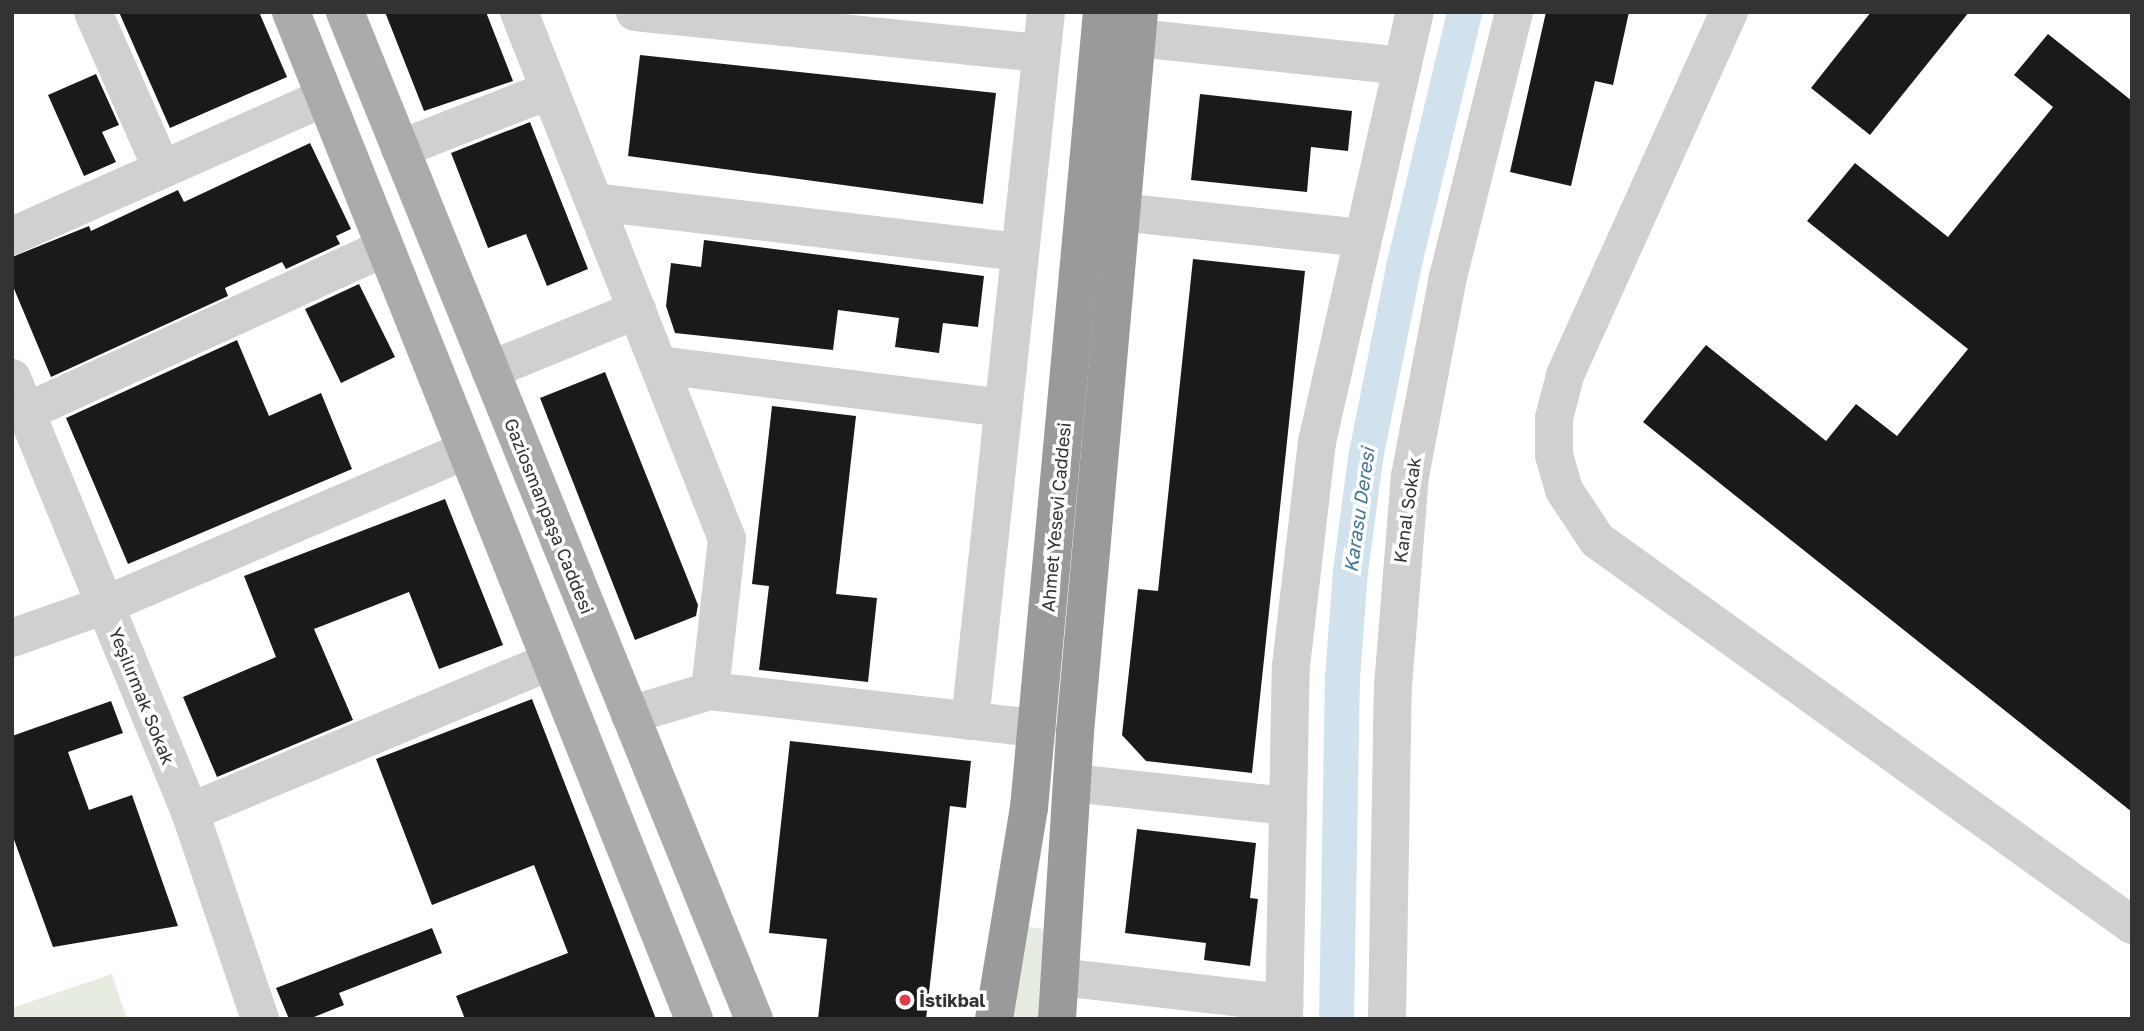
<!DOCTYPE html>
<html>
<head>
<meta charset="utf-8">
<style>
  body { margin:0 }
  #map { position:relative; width:2144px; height:1031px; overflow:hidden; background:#fff; font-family:"Golos Text",sans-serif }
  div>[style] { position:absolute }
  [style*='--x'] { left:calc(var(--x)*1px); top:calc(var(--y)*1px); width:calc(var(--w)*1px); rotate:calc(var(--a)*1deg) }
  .green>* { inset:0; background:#e6ecdf }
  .canal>* { height:35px; margin:-17.5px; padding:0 17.5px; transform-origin:17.5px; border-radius:17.5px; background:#cfe2ee }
  .building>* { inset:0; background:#1a1a1a }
  .minor>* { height:38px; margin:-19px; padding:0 19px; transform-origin:19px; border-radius:19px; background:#d0d0d0 }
  .major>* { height:38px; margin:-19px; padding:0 19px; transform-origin:19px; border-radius:19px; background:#ababab }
  .highway>* { height:38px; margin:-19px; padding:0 19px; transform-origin:19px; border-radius:19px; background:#9a9a9a }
  .dots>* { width:19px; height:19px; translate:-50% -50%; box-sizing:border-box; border:4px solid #fff; border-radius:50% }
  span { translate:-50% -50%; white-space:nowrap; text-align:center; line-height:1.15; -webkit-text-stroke:7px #fff; paint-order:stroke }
  .street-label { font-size:18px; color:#333 }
  .poi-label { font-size:18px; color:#333; font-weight:700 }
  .left { translate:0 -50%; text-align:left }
  .water-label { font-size:19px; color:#3f7597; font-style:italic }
  .frame { position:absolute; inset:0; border:14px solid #333; pointer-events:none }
</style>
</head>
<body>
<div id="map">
  <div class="green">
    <i style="clip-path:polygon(1011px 924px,1063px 932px,1057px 1019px,994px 1019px)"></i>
    <i style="clip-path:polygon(112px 974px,127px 1019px,12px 1019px,12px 1008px)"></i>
  </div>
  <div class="canal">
    <i style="--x:1336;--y:1019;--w:342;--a:-89"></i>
    <i style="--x:1342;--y:677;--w:106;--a:-85.7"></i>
    <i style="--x:1350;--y:571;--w:114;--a:-82.4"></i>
    <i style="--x:1365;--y:458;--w:195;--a:-78.7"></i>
    <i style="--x:1403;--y:267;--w:262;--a:-76.5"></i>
  </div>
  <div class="building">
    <i style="clip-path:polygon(119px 12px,259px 12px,287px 77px,170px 128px)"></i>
    <i style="clip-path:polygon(385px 12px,486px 12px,513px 81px,424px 111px)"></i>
    <i style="clip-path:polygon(1546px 12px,1629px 12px,1613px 85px,1595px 81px,1571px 186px,1510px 172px)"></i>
    <i style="clip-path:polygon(1871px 12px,1969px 12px,1870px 135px,1811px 88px)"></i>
    <i style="clip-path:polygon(2048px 34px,2132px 101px,2132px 812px,1643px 422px,1706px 345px,1826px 441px,1856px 404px,1897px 436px,1968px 349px,1807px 221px,1855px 163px,1948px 237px,2053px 107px,2014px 75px)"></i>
    <i style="clip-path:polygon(640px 55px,996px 93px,983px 204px,628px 156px)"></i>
    <i style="clip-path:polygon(96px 74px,119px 125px,102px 132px,116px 162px,84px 176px,48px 95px)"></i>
    <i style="clip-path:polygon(1200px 94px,1352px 111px,1348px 151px,1311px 147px,1307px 192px,1191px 180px)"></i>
    <i style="clip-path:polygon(530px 122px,588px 269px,547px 286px,526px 234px,488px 248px,451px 153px)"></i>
    <i style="clip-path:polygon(310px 143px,351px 229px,336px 236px,340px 244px,286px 269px,282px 262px,225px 288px,228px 296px,51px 377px,12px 284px,12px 257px,89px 226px,91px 231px,178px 190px,184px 202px)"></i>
    <i style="clip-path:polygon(704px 240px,984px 276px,978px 327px,943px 323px,939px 353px,895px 347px,899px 318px,838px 310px,833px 350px,675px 333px,666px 306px,671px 263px,701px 267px)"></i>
    <i style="clip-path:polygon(1193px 259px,1305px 271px,1252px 773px,1146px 761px,1122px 735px,1138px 589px,1158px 591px)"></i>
    <i style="clip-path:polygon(359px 284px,395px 357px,341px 383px,305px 309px)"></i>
    <i style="clip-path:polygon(237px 340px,269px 416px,321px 393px,352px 469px,128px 564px,66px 418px)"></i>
    <i style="clip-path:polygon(605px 372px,698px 605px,696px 616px,635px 640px,540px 398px)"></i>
    <i style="clip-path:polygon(772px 406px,856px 416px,836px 594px,877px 598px,868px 682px,759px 670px,769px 586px,752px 584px)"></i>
    <i style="clip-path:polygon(445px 499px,503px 645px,439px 669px,409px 592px,314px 629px,353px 720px,217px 777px,183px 697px,276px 657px,244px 576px)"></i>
    <i style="clip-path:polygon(532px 699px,622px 931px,656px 1019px,465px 1019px,456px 996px,568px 953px,534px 865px,432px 905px,376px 759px)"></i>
    <i style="clip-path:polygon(111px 701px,123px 733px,68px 752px,89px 810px,132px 795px,178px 926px,53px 947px,12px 834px,12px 736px)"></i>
    <i style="clip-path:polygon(790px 741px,971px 761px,966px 808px,950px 806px,926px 1019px,818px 1019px,827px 939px,769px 933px)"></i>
    <i style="clip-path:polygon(1137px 829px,1256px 843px,1250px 898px,1258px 899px,1250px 966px,1204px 960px,1206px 943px,1125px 933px)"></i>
    <i style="clip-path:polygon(432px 928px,442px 953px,339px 993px,344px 1005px,309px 1019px,289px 1019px,276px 988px)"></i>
  </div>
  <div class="minor">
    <i style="--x:93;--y:12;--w:171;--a:66.3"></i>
    <i style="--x:519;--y:12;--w:567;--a:68.46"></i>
    <i style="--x:727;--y:539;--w:153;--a:96.4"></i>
    <i style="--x:635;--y:12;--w:408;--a:5.8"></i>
    <i style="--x:1729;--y:12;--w:399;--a:114.3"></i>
    <i style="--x:1565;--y:376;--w:43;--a:104.7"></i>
    <i style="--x:1554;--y:418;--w:37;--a:90"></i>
    <i style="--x:1554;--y:455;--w:36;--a:74"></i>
    <i style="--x:1564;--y:490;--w:60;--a:56.6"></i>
    <i style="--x:1597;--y:540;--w:659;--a:35.74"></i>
    <i style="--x:1137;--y:38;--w:267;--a:6"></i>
    <i style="--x:400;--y:149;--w:161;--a:-21.5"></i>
    <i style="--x:594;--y:202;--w:429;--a:6.7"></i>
    <i style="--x:1120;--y:212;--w:243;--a:6.1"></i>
    <i style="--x:12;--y:236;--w:342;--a:-23.9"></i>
    <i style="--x:659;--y:365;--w:347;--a:7.1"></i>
    <i style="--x:490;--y:370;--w:159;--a:-22.2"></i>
    <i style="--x:12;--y:378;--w:469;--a:67.7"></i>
    <i style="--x:190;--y:812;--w:219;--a:71.3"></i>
    <i style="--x:26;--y:412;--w:395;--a:-24.6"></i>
    <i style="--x:12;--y:638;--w:99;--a:-19.5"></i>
    <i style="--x:105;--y:605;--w:393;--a:-23.2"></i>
    <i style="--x:630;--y:715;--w:84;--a:-16.7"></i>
    <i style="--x:710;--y:691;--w:329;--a:6.5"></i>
    <i style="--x:970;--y:721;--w:713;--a:-83.88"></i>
    <i style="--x:1072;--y:783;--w:216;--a:6.1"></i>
    <i style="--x:190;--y:812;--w:391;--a:-22.7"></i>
    <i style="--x:1060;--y:977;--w:226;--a:6.6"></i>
    <i style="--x:1284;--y:1019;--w:353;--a:-88.9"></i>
    <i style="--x:1291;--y:666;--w:226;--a:-83.4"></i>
    <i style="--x:1317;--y:442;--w:441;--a:-77.2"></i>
    <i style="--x:1387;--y:1019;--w:333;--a:-89"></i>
    <i style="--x:1393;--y:686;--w:211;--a:-85.4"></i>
    <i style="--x:1410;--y:476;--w:203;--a:-79.2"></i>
    <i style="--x:1448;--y:277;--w:273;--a:-76"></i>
  </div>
  <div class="major">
    <i style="--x:291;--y:12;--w:1085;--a:68.19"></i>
    <i style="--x:345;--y:12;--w:1087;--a:67.9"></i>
  </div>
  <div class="highway">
    <i style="--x:994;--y:1019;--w:214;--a:-80.6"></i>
    <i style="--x:1029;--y:808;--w:799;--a:-84.76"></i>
    <i style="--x:1057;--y:1019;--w:288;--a:-86.4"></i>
    <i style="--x:1075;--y:732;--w:723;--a:-84.92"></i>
  </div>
  <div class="dots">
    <i style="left:905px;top:1000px;background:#e63946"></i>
  </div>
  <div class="street-label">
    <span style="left:1407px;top:510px;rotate:-82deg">Kanal Sokak</span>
    <span style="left:549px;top:516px;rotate:68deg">Gaziosmanpaşa Caddesi</span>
    <span style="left:1056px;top:517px;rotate:-85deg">Ahmet Yesevi Caddesi</span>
    <span style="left:142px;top:696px;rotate:68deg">Yeşilırmak Sokak</span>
  </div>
  <div class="poi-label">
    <span class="left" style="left:919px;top:1000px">İstikbal</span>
  </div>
  <div class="water-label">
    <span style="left:1359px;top:510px;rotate:-82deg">Karasu Deresi</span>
  </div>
  <div class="frame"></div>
</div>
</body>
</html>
